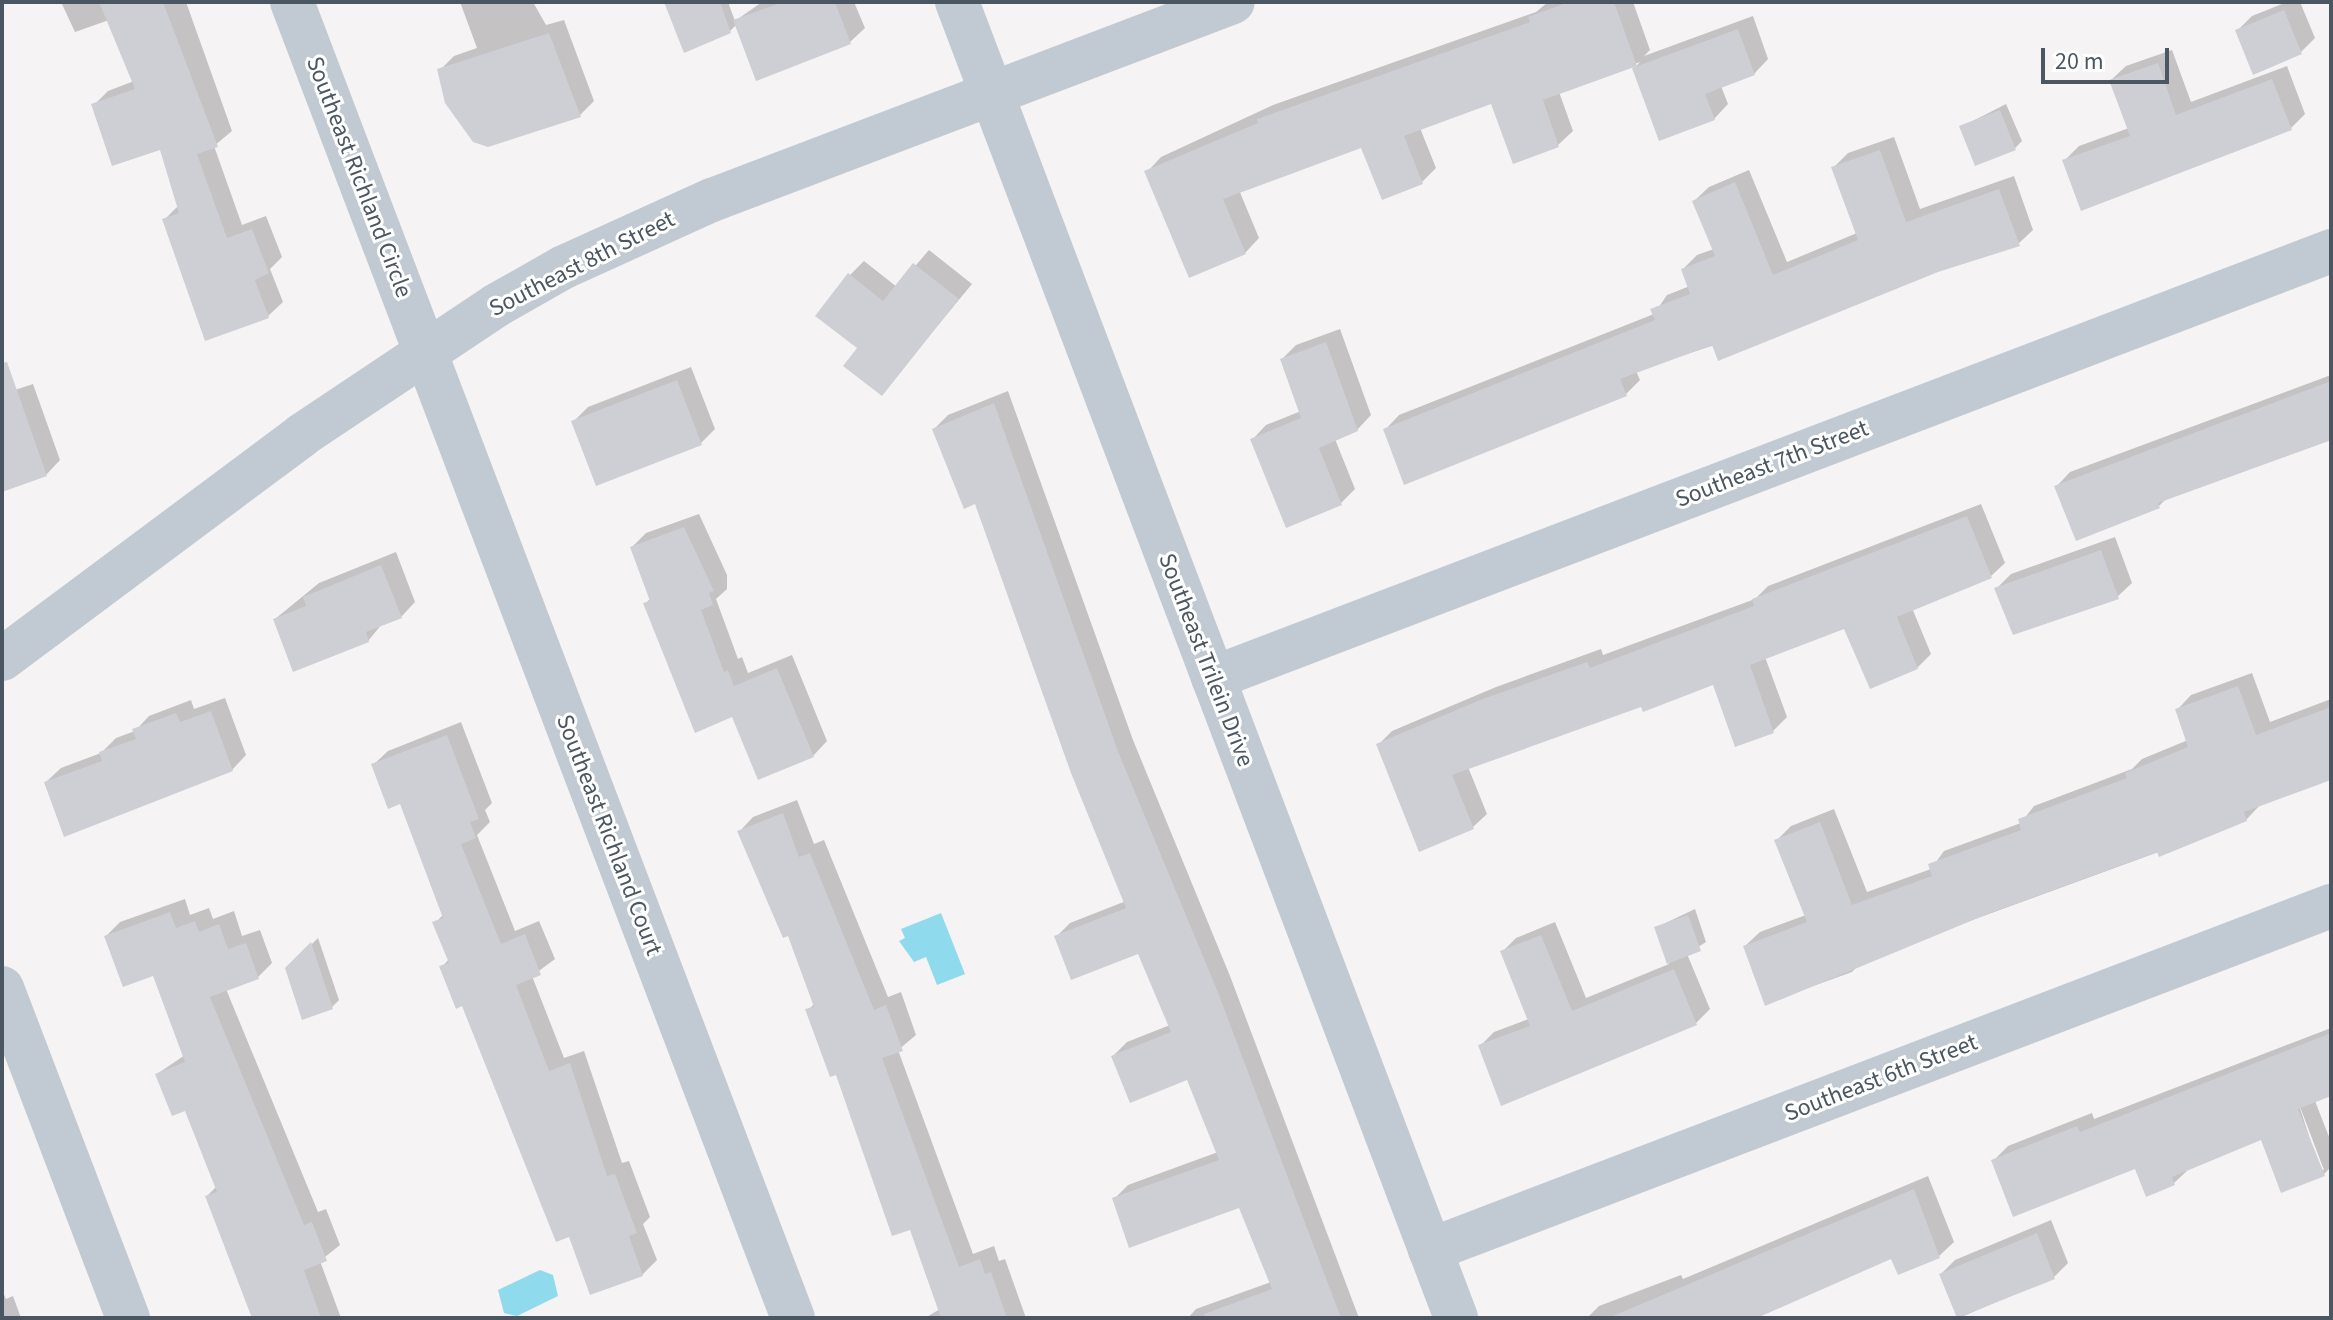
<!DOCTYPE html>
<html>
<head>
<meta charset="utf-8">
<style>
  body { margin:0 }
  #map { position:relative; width:2333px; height:1320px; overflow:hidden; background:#f5f3f3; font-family:"Source Sans 3",sans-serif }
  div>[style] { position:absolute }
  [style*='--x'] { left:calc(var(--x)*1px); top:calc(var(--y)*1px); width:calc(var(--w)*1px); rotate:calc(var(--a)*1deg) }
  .water>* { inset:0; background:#90daee }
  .shadow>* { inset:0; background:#0003 }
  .building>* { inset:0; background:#cdcfd5 }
  .minor>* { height:44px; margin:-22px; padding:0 22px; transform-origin:22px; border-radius:22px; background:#c1cad2 }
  span { translate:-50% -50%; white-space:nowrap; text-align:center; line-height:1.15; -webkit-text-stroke:6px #fff; paint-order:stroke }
  .street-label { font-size:24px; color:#4a5661 }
  .frame { position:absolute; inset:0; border:4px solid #4a5661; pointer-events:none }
  .scale { position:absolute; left:2041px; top:48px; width:128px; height:36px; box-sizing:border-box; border:4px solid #4a5661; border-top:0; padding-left:10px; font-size:24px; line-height:28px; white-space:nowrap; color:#4a5661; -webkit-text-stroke:6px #fff; paint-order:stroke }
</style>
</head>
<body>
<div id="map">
  <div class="water">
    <i style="clip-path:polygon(941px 913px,965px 974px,937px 985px,926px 957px,914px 962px,899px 941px,905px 938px,901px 929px)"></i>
    <i style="clip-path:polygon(540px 1270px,553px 1275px,558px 1296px,517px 1316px,504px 1313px,498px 1290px)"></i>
  </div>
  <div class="shadow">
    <i style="clip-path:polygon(61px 2px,186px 2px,232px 131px,214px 146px,242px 225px,266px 216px,282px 257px,270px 269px,283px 302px,268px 316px,164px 220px,179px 205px,161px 148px,94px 105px,108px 91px,134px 81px,109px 20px,75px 32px)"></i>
    <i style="clip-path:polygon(460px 2px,533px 2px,546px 25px,564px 20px,594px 101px,580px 115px,440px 70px,454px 56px,477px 48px)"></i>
    <i style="clip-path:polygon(672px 2px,728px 2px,735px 21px,762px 2px,854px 2px,865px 28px,850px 42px,737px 24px,730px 31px)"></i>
    <i style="clip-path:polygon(1548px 2px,1633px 2px,1650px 50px,1644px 56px,1753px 16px,1768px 59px,1754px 74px,1721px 86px,1728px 104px,1714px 119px,1634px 69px,1640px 62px,1559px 92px,1573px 131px,1558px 145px,1492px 102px,1420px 128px,1436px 168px,1422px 182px,1362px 145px,1239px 190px,1259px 238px,1245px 253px,1147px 172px,1161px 157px,1273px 105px,1536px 12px)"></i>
    <i style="clip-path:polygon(2287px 2px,2300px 2px,2315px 38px,2300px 53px,2238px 30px,2252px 16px)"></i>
    <i style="clip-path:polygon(2172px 50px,2191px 102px,2287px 66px,2305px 114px,2290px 129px,2064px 161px,2079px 146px,2129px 128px,2111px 80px,2126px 66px)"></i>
    <i style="clip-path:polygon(2006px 104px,2022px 141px,2015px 148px,1961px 127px)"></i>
    <i style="clip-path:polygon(1894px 137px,1920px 209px,2014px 176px,2033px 230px,2018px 244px,1636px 371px,1640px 380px,1626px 394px,1385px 430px,1399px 415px,1654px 314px,1667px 295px,1690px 286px,1683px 269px,1697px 255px,1714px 249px,1694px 201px,1709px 187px,1749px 170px,1787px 262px,1857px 233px,1834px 167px,1848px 153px)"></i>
    <i style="clip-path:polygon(929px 250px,972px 284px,881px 394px,860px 348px,850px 275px,864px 261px,897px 287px)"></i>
    <i style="clip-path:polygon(1340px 329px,1371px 415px,1357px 430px,1335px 439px,1355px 489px,1341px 503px,1252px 440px,1266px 425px,1301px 411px,1282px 359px,1296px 345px)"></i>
    <i style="clip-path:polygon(691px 367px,715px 429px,701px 443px,574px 421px,588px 407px)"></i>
    <i style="clip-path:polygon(2px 374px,9px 392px,33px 384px,60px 460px,46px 475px,2px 490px)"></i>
    <i style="clip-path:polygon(2331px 375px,2331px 440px,2167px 498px,2159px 506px,2056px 487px,2070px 472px)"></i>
    <i style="clip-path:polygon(1008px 391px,1133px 740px,1230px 976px,1359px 1318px,1188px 1318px,1196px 1309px,1271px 1282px,1240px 1206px,1114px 1199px,1128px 1185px,1218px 1152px,1188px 1078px,1113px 1056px,1127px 1042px,1170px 1025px,1139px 951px,1056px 937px,1070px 923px,1126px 901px,976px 502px,934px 429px,948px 415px)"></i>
    <i style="clip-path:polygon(1981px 504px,2005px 563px,1991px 576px,1912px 608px,1931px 654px,1917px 668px,1845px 627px,1765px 657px,1787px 717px,1773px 731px,1714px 683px,1642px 704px,1468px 767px,1487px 814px,1473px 827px,1378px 745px,1392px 731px,1496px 687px,1601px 649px,1603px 655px,1755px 599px,1768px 586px)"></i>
    <i style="clip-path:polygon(699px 514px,727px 575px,727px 589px,716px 599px,738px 659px,742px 657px,748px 673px,792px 655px,827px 741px,813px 756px,734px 715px,645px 604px,651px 598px,632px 547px,646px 533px)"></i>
    <i style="clip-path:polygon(2115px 537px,2132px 583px,2117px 597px,1997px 588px,2011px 574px)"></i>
    <i style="clip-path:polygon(396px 552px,415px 602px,401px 617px,382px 624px,368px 641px,275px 619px,319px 583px)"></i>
    <i style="clip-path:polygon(2252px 673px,2270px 722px,2331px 699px,2331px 777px,2260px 805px,2246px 820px,1863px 960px,1852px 972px,1766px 1003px,1745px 946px,1760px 932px,1806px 915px,1776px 841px,1791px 826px,1834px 809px,1867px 892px,1931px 869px,1944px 851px,2021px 823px,2034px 806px,2132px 769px,2142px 759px,2188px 740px,2177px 710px,2191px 695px)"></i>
    <i style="clip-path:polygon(225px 698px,246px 755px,232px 770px,46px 782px,61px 768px,101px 753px,116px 738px,135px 731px,149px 716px,191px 700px,194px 709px)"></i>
    <i style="clip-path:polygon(461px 722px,492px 803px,485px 810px,490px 822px,477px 835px,515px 931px,539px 921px,555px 959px,532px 976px,564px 1058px,584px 1051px,622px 1163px,629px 1161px,650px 1217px,643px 1224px,657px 1260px,642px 1275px,442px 967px,449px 959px,435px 923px,444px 914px,401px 802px,373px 765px,388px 751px)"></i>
    <i style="clip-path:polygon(797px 800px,814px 844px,824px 840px,888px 997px,901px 992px,916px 1035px,898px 1050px,973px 1254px,994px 1246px,999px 1261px,1005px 1259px,1026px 1318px,925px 1318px,940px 1309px,911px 1227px,808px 1010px,815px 1003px,789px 933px,739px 832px,753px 817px)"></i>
    <i style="clip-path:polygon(185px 899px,190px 915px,209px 908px,213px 919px,234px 911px,242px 936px,260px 930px,272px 963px,258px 977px,226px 989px,318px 1212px,326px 1209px,340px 1245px,320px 1261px,341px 1318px,254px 1318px,207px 1196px,217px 1186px,186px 1109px,157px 1074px,185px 1055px,155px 974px,106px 936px,120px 922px)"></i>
    <i style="clip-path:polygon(1695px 909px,1706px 942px,1687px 954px,1710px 1009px,1696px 1023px,1480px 1046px,1494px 1032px,1529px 1019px,1502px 952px,1516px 938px,1555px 922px,1586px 998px,1669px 964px,1657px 927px)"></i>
    <i style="clip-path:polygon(318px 938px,339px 1000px,332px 1007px,287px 969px)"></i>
    <i style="clip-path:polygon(evenodd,2331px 1028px,2331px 1094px,2315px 1101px,2331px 1142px,2331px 1167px,2324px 1174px,2262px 1138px,2189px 1169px,2174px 1183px,2147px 1194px,2136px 1167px,1993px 1161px,2008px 1146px,2092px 1113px,2094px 1119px,2331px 1028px,2297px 1099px,2324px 1170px,2320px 1170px,2297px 1099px)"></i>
    <i style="clip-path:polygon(1928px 1176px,1954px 1242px,1939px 1256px,1899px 1272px,1892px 1257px,1752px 1318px,1587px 1318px,1599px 1306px,1681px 1275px,1683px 1279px)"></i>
    <i style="clip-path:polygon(2051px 1220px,2068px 1263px,2054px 1277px,1959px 1318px,1941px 1274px,1955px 1260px)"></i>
    <i style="clip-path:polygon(2px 1290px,6px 1299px,13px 1296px,21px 1318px,2px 1318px)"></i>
  </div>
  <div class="building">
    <i style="clip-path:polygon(99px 2px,163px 2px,218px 147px,197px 154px,227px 238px,252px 229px,269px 273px,255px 280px,269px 318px,205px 341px,162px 219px,179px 213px,160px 150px,112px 166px,91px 104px,135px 89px)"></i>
    <i style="clip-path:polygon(664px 2px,720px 2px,731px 33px,684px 53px)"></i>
    <i style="clip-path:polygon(783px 2px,835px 2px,851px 44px,756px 81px,733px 20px)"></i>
    <i style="clip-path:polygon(1569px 2px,1614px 2px,1637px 66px,1543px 100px,1559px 147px,1513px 164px,1491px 104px,1404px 136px,1423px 184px,1382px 200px,1361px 148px,1223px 199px,1246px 254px,1189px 278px,1144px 171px,1258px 123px,1257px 119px,1530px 22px,1528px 17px)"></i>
    <i style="clip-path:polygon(2284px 10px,2302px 54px,2253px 75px,2235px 30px)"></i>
    <i style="clip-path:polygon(1738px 29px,1755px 75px,1705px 94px,1715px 120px,1659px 141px,1632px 68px)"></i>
    <i style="clip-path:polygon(549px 33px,581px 117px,488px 147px,473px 142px,445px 103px,437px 69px)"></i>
    <i style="clip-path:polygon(2158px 63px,2176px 115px,2272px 79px,2292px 130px,2081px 211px,2062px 160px,2130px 136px,2109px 80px)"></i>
    <i style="clip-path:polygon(2000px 110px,2016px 150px,1975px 166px,1959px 126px)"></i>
    <i style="clip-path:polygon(1880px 150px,1906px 222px,1999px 189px,2020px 246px,1938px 272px,1718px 361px,1712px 345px,1620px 379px,1627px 396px,1404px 485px,1383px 429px,1655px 320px,1650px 309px,1690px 294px,1681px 269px,1715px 256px,1692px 201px,1735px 182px,1773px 275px,1858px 240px,1831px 167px)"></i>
    <i style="clip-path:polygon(913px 263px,959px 299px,882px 396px,843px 366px,857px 348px,815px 316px,848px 273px,883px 301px)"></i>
    <i style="clip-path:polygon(1326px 342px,1358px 431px,1319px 448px,1342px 505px,1286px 528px,1250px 439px,1301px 418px,1280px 359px)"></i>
    <i style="clip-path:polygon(7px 362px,47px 476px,2px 492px,2px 363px)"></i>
    <i style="clip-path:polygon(677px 380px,702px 445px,596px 486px,571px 421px)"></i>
    <i style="clip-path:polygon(2331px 381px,2331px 440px,2158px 503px,2160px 508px,2076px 541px,2054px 486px)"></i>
    <i style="clip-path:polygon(994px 403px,1119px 754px,1217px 990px,1341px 1318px,1205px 1318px,1204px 1314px,1272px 1289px,1239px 1208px,1129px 1248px,1112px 1198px,1219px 1160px,1187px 1080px,1130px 1103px,1111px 1056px,1171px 1032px,1138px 954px,1071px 980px,1054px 936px,1126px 908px,1071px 773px,975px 504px,964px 509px,932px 429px)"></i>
    <i style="clip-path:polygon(1967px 516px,1992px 578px,1897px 617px,1918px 669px,1870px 689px,1844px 629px,1750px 665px,1774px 733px,1735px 747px,1713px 685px,1643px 712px,1641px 707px,1452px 775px,1474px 829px,1419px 852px,1376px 744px,1480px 700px,1587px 662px,1590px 668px,1754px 606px,1752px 599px)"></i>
    <i style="clip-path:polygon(684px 527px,714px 591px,709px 593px,713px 605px,701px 610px,724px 672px,728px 670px,734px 686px,777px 668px,814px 757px,758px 780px,732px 717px,695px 733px,643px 603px,650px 601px,630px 547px)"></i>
    <i style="clip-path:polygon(2101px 550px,2119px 599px,2013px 635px,1994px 588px)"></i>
    <i style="clip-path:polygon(381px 565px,402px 618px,366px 632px,369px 642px,293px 672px,273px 619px,306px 606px,303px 597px)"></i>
    <i style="clip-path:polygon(2238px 686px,2256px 735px,2331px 707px,2331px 780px,2244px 812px,2247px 821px,2159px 857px,2157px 852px,1990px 913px,1765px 1006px,1743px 946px,1807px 922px,1774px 840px,1820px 822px,1852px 905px,1932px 876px,1928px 864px,2021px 830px,2018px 819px,2127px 778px,2125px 773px,2188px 747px,2175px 709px)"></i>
    <i style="clip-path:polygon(211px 711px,233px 771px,64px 837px,44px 782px,102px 761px,99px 752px,136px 739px,132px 729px,176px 713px,180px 722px)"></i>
    <i style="clip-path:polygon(447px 735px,479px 819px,470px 822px,476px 838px,461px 844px,501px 944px,525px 934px,541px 975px,516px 985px,549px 1071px,570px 1063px,607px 1176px,615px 1174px,637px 1233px,629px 1236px,643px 1276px,590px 1295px,569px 1237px,556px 1242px,462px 1006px,456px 1009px,439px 966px,449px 963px,432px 922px,443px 918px,400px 804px,388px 809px,371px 764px)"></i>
    <i style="clip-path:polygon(783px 813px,799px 857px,810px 853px,874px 1010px,886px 1005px,903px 1051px,882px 1058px,959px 1267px,980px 1259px,985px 1274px,991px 1272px,1007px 1318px,941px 1318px,910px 1230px,892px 1236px,836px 1075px,830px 1077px,805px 1009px,814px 1007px,788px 936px,783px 938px,737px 831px)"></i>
    <i style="clip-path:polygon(170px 912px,176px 928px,195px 921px,199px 932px,219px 924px,228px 949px,246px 943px,259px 979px,210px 997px,304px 1225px,312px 1222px,327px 1261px,304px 1270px,321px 1318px,252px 1318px,205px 1196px,217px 1192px,185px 1111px,172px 1116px,155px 1074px,185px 1062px,153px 976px,123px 987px,104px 936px)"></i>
    <i style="clip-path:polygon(1688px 915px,1701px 951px,1667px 964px,1654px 927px)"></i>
    <i style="clip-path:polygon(1541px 935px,1572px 1011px,1674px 969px,1697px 1025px,1501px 1106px,1478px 1045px,1530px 1026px,1500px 951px)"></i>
    <i style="clip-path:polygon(311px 942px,333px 1009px,302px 1020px,285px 968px)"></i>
    <i style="clip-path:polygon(2331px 1033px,2331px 1096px,2298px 1109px,2325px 1176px,2281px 1193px,2261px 1140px,2172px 1177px,2175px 1185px,2146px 1197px,2135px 1169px,2013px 1217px,1991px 1160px,2077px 1126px,2080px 1132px)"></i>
    <i style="clip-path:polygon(1914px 1189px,1940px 1258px,1898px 1275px,1891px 1259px,1757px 1318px,1608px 1318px)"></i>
    <i style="clip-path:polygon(2037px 1233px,2055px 1279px,1957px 1318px,1939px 1274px)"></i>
  </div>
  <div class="minor">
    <i style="--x:292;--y:2;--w:1408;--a:69.16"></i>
    <i style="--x:957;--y:2;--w:1407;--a:69.23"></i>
    <i style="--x:2;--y:659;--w:374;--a:-36.7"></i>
    <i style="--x:302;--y:435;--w:234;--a:-33.7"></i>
    <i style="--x:497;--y:305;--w:77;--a:-29.6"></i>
    <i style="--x:564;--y:267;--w:162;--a:-24.4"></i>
    <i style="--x:712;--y:200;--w:557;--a:-20.81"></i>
    <i style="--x:1213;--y:678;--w:1197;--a:-20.9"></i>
    <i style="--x:2;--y:988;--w:353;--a:69.1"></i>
    <i style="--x:1430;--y:1250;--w:964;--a:-20.9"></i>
  </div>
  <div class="street-label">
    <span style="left:359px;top:177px;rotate:69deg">Southeast Richland Circle</span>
    <span style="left:582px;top:264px;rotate:-27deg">Southeast 8th Street</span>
    <span style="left:1772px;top:464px;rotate:-21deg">Southeast 7th Street</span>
    <span style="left:1206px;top:660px;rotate:69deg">Southeast Trilein Drive</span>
    <span style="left:609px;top:835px;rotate:69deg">Southeast Richland Court</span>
    <span style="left:1881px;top:1078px;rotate:-21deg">Southeast 6th Street</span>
  </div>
  <div class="frame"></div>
  <div class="scale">20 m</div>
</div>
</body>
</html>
